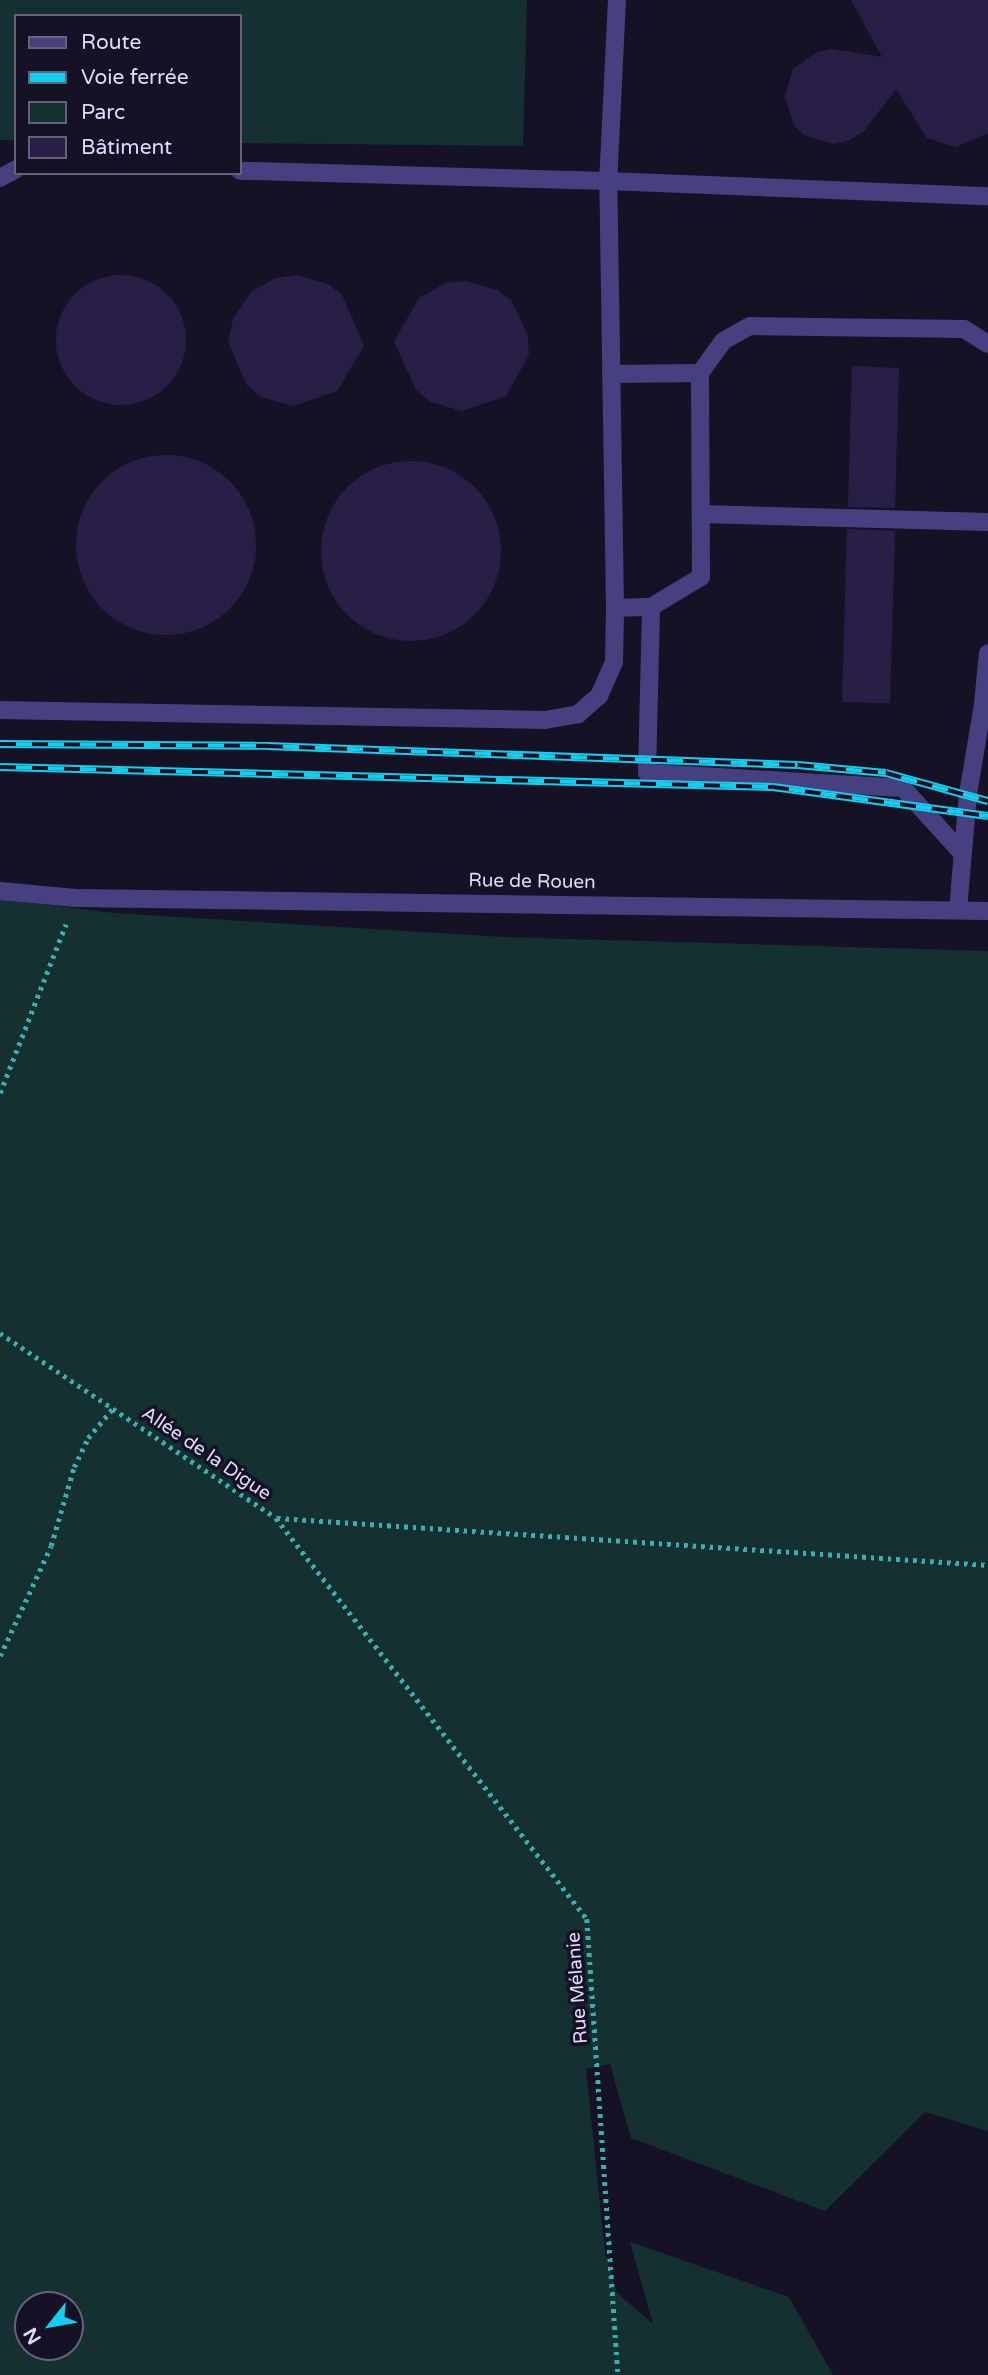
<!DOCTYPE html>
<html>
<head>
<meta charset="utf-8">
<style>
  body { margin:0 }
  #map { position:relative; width:988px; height:2375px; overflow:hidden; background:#161226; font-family:"Varela Round",sans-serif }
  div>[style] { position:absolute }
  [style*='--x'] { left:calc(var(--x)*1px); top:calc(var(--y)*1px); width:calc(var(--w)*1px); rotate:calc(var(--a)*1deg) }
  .green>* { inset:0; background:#153030 }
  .building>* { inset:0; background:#291f46 }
  .round { border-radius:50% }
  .path>* { height:4.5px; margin-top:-2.25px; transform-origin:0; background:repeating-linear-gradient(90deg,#3ab0ae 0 3.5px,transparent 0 8.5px) }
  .minor>* { height:18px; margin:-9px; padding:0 9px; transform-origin:9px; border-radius:9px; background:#464081 }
  .rail>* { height:8px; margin-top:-4px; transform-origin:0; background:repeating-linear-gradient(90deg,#161226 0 16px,#15ceed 0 32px); box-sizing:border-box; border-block:2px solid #15ceed }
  span { translate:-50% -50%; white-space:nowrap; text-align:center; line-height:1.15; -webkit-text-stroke:7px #161226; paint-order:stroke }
  .street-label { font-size:19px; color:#dfdafc }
  .legend { position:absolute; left:14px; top:14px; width:228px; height:161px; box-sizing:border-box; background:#161226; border:2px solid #66627c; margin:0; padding:9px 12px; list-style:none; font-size:21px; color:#dfdafc }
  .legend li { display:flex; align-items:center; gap:14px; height:35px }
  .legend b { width:35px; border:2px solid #66627c }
  .north { position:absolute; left:14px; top:2291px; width:70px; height:70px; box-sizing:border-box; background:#161226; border:2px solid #66627c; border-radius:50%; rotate:239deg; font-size:19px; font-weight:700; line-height:28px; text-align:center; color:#dfdafc }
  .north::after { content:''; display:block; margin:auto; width:24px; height:32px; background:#15ceed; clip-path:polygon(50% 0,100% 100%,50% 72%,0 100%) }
</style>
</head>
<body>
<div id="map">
  <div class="green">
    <i style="clip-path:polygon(0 0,527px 0,523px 146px,240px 143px,240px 16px,16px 16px,16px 140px,0 140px)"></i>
    <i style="clip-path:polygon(evenodd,0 899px,114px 913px,503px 937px,988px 951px,988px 2131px,925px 2112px,825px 2211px,631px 2138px,610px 2064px,586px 2069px,605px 2253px,617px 2293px,653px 2324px,630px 2242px,789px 2297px,833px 2375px,0 2375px,0 899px,28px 2305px,70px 2305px,70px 2347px,28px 2347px,28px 2305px)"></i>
  </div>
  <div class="building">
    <i style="clip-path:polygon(851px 0,988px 0,988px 133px,956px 147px,927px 138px,896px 89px,864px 131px,850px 140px,834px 144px,804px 135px,794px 125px,785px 97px,793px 69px,817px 52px,832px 49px,882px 57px)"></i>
    <i class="round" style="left:56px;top:275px;width:130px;height:130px"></i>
    <i style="clip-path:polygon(296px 275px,328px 284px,342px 295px,364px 346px,337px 391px,293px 406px,261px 397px,247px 385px,228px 342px,233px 319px,251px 292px,276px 278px)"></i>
    <i style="clip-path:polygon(465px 281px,497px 290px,511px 300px,528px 336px,529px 355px,506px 396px,462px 411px,431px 402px,416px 390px,394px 341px,420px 297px,446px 283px)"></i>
    <i style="clip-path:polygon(852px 366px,899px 368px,895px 508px,848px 507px)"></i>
    <i class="round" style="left:76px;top:455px;width:180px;height:180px"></i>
    <i class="round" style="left:321px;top:461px;width:180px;height:180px"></i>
    <i style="clip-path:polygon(847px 529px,895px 531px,890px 703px,842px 702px)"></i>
  </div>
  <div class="path">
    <i style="--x:0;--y:1093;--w:181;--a:-68.7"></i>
    <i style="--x:0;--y:1333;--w:332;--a:33.8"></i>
    <i style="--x:276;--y:1518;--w:507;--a:52.2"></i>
    <i style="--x:587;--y:1919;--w:457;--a:86.1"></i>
    <i style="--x:277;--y:1518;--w:713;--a:3.78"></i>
    <i style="--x:0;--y:1656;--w:121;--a:-65.1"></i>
    <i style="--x:51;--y:1546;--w:82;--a:-73.8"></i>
    <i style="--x:74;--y:1467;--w:32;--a:-64"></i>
    <i style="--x:88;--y:1438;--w:38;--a:-50"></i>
  </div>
  <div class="minor">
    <i style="--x:617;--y:0;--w:181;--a:92.8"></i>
    <i style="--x:608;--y:181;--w:380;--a:2.3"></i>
    <i style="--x:0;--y:178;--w:18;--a:-29"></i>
    <i style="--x:611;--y:374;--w:89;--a:-0.6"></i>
    <i style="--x:701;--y:514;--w:287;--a:1.6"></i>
    <i style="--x:615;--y:608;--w:36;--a:-2"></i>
    <i style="--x:983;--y:704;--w:51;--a:-84.4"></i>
    <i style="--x:0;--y:710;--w:545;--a:1.05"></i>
    <i style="--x:545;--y:720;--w:34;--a:-10"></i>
    <i style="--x:578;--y:714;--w:28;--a:-41"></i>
    <i style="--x:599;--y:696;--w:37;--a:-66"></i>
    <i style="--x:614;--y:662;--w:54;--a:-88.9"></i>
    <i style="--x:615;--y:608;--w:427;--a:-90.9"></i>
    <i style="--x:608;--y:181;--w:368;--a:-178.4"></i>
    <i style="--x:961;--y:852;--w:86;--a:-132.2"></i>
    <i style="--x:903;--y:788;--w:256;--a:-176.6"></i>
    <i style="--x:647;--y:773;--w:166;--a:-88.6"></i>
    <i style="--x:651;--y:607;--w:58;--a:-31"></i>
    <i style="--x:701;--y:577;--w:204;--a:-90.3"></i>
    <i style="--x:700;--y:373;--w:39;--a:-54"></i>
    <i style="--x:723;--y:341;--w:31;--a:-29"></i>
    <i style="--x:750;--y:326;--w:214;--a:0.8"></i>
    <i style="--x:964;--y:329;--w:28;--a:32"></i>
    <i style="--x:0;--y:891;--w:76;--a:5.3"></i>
    <i style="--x:76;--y:898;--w:912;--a:0.82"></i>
    <i style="--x:958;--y:910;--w:116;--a:-85.1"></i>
    <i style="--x:968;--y:794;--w:91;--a:-80.5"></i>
    <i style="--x:983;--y:704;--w:5;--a:11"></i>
  </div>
  <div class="rail">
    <i style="--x:0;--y:744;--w:267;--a:0.4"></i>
    <i style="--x:267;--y:746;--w:531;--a:2.05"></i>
    <i style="--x:798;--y:765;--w:88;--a:5.2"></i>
    <i style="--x:886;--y:773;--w:106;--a:15.4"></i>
    <i style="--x:0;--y:767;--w:773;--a:1.48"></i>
    <i style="--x:773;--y:787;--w:217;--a:7.7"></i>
  </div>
  <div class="street-label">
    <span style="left:532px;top:882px;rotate:1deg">Rue de Rouen</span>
    <span style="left:206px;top:1454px;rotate:34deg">Allée de la Digue</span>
    <span style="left:578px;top:1988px;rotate:-94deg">Rue Mélanie</span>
  </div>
  <ul class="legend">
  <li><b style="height:9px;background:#464081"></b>Route</li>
  <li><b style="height:9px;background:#15ceed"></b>Voie ferrée</li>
  <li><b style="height:19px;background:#153030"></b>Parc</li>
  <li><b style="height:19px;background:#291f46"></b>Bâtiment</li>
  </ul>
  <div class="north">N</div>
</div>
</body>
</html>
